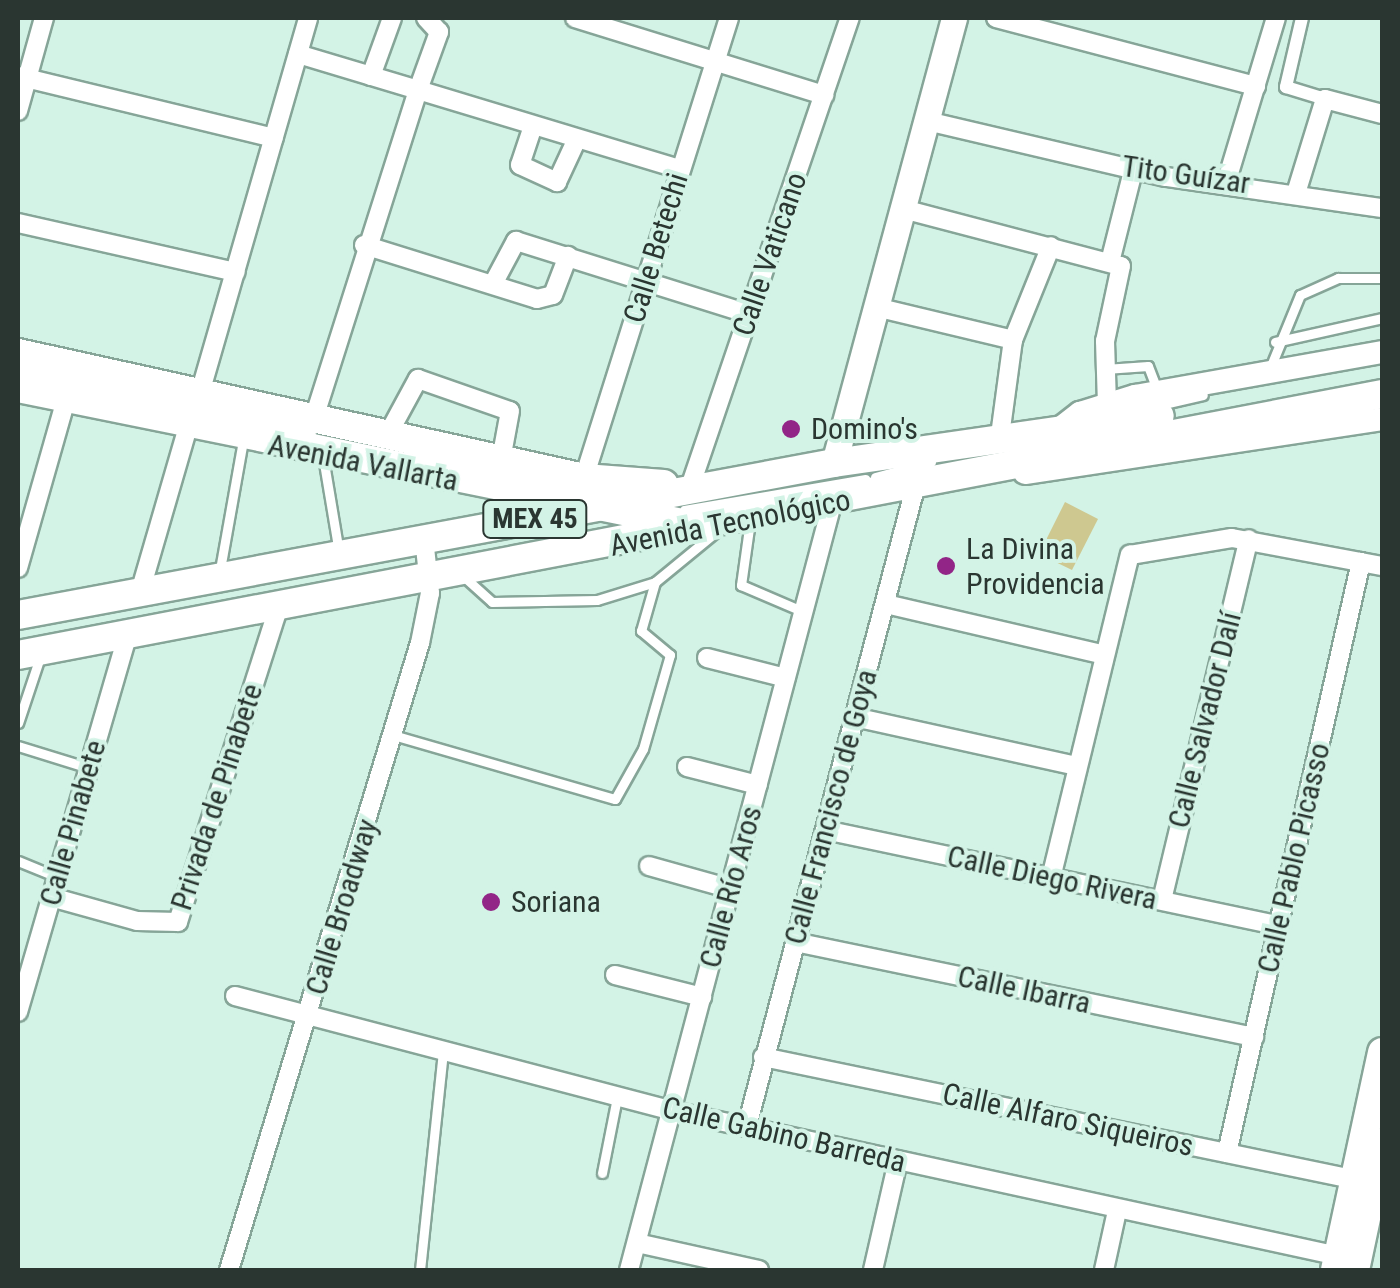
<!DOCTYPE html>
<html>
<head>
<meta charset="utf-8">
<style>
  body { margin:0 }
  #map { position:relative; width:1400px; height:1288px; overflow:hidden; background:#d3f3e6; font-family:"Roboto Condensed",sans-serif }
  div>[style] { position:absolute }
  [style*='--x'] { left:calc(var(--x)*1px); top:calc(var(--y)*1px); width:calc(var(--w)*1px); rotate:calc(var(--a)*1deg) }
  .green>* { inset:0; background:#cec890 }
  .roads { filter:drop-shadow(2px 0 #86a598) drop-shadow(-2px 0 #86a598) drop-shadow(0 2px #86a598) drop-shadow(0 -2px #86a598) }
  .service>* { height:9px; margin:-4.5px; padding:0 4.5px; transform-origin:4.5px; border-radius:4.5px; background:#fff }
  .pedestrian>* { height:12px; margin:-6px; padding:0 6px; transform-origin:6px; border-radius:6px; background:#fff }
  .minor>* { height:18px; margin:-9px; padding:0 9px; transform-origin:9px; border-radius:9px; background:#fff }
  .tertiary>* { height:22px; margin:-11px; padding:0 11px; transform-origin:11px; border-radius:11px; background:#fff }
  .secondary>* { height:25px; margin:-12.5px; padding:0 12.5px; transform-origin:12.5px; border-radius:12.5px; background:#fff }
  .primary>* { height:28px; margin:-14px; padding:0 14px; transform-origin:14px; border-radius:14px; background:#fff }
  .dots>* { width:28px; height:28px; translate:-50% -50%; box-sizing:border-box; border:5px solid #d3f3e6; border-radius:50% }
  span { translate:-50% -50%; white-space:nowrap; text-align:center; line-height:1.15; -webkit-text-stroke:8px #d3f3e6; paint-order:stroke }
  .shield-label span { padding:2px 8px; background:#d3f3e6; border:2px solid; border-radius:8px; -webkit-text-stroke-width:0 }
  .shield-label { font-size:28px; color:#2a3631; font-weight:700 }
  .street-label { font-size:30px; color:#2a3631 }
  .poi-label { font-size:30px; color:#2a3631 }
  .left { translate:0 -50%; text-align:left }
  .frame { position:absolute; inset:0; border:20px solid #2a3631; pointer-events:none }
</style>
</head>
<body>
<div id="map">
  <div class="green">
    <i style="clip-path:polygon(1065px 502px,1098px 519px,1072px 570px,1039px 554px)"></i>
  </div>
  <div class="roads">
    <div class="service">
      <i style="--x:1275;--y:342;--w:110;--a:-12.6"></i>
      <i style="--x:1270;--y:368;--w:79;--a:-67.7"></i>
      <i style="--x:1300;--y:295;--w:42;--a:-24.1"></i>
      <i style="--x:1338;--y:278;--w:44;--a:0"></i>
      <i style="--x:1105;--y:369;--w:43;--a:-4"></i>
      <i style="--x:1148;--y:366;--w:26;--a:69"></i>
      <i style="--x:18;--y:370;--w:300;--a:12.3"></i>
      <i style="--x:1155;--y:406;--w:49;--a:-12.9"></i>
      <i style="--x:323;--y:457;--w:97;--a:80.5"></i>
      <i style="--x:875;--y:477;--w:58;--a:-15"></i>
      <i style="--x:684;--y:510;--w:184;--a:-9.7"></i>
      <i style="--x:750;--y:521;--w:65;--a:98"></i>
      <i style="--x:741;--y:585;--w:69;--a:23.2"></i>
      <i style="--x:219;--y:575;--w:137;--a:-79.9"></i>
      <i style="--x:462;--y:575;--w:40;--a:42"></i>
      <i style="--x:492;--y:602;--w:105;--a:-1.1"></i>
      <i style="--x:597;--y:600;--w:61;--a:-17.2"></i>
      <i style="--x:655;--y:582;--w:80;--a:-39.4"></i>
      <i style="--x:18;--y:723;--w:70;--a:-71.6"></i>
      <i style="--x:393;--y:735;--w:231;--a:16.1"></i>
      <i style="--x:615;--y:799;--w:57;--a:-60.8"></i>
      <i style="--x:643;--y:749;--w:98;--a:-74"></i>
      <i style="--x:670;--y:655;--w:38;--a:-140"></i>
      <i style="--x:641;--y:631;--w:51;--a:-74.1"></i>
      <i style="--x:18;--y:746;--w:74;--a:17.2"></i>
      <i style="--x:18;--y:861;--w:42;--a:22.3"></i>
      <i style="--x:602;--y:1173;--w:77;--a:-78.8"></i>
      <i style="--x:420;--y:1270;--w:219;--a:-84"></i>
    </div>
    <div class="pedestrian">
      <i style="--x:1302;--y:18;--w:71;--a:103.1"></i>
      <i style="--x:1286;--y:87;--w:41;--a:17.1"></i>
    </div>
    <div class="minor">
      <i style="--x:575;--y:18;--w:261;--a:17.2"></i>
      <i style="--x:996;--y:18;--w:269;--a:14.7"></i>
      <i style="--x:298;--y:54;--w:125;--a:16.7"></i>
      <i style="--x:418;--y:90;--w:62;--a:-70.1"></i>
      <i style="--x:439;--y:32;--w:19;--a:-133"></i>
      <i style="--x:18;--y:76;--w:263;--a:13.6"></i>
      <i style="--x:371;--y:76;--w:62;--a:-70.1"></i>
      <i style="--x:18;--y:111;--w:97;--a:-74.4"></i>
      <i style="--x:927;--y:121;--w:245;--a:13.2"></i>
      <i style="--x:1166;--y:177;--w:218;--a:8.2"></i>
      <i style="--x:533;--y:126;--w:41;--a:108.4"></i>
      <i style="--x:520;--y:165;--w:41;--a:24.7"></i>
      <i style="--x:557;--y:182;--w:47;--a:-65.1"></i>
      <i style="--x:1227;--y:180;--w:169;--a:-73.2"></i>
      <i style="--x:1297;--y:190;--w:95;--a:-72.9"></i>
      <i style="--x:1325;--y:99;--w:59;--a:14.7"></i>
      <i style="--x:903;--y:209;--w:225;--a:14.7"></i>
      <i style="--x:1121;--y:266;--w:77;--a:102"></i>
      <i style="--x:1105;--y:341;--w:62;--a:88.2"></i>
      <i style="--x:18;--y:223;--w:223;--a:12.7"></i>
      <i style="--x:364;--y:245;--w:181;--a:17.3"></i>
      <i style="--x:537;--y:299;--w:16;--a:-14"></i>
      <i style="--x:553;--y:295;--w:42;--a:-69"></i>
      <i style="--x:1110;--y:262;--w:94;--a:-75.8"></i>
      <i style="--x:493;--y:284;--w:49;--a:-61.9"></i>
      <i style="--x:516;--y:241;--w:244;--a:17.4"></i>
      <i style="--x:876;--y:307;--w:141;--a:13.5"></i>
      <i style="--x:200;--y:393;--w:390;--a:-73.9"></i>
      <i style="--x:314;--y:418;--w:344;--a:-72.4"></i>
      <i style="--x:418;--y:90;--w:273;--a:16.8"></i>
      <i style="--x:387;--y:436;--w:65;--a:-61.5"></i>
      <i style="--x:418;--y:379;--w:97;--a:19.2"></i>
      <i style="--x:510;--y:411;--w:50;--a:100.4"></i>
      <i style="--x:999;--y:443;--w:104;--a:-82.3"></i>
      <i style="--x:1013;--y:340;--w:101;--a:-68"></i>
      <i style="--x:584;--y:478;--w:482;--a:-72.5"></i>
      <i style="--x:689;--y:490;--w:499;--a:-71.2"></i>
      <i style="--x:18;--y:568;--w:176;--a:-74.1"></i>
      <i style="--x:140;--y:592;--w:172;--a:-73.8"></i>
      <i style="--x:886;--y:604;--w:221;--a:13.1"></i>
      <i style="--x:707;--y:658;--w:81;--a:14.2"></i>
      <i style="--x:854;--y:717;--w:227;--a:12.4"></i>
      <i style="--x:687;--y:767;--w:73;--a:14.2"></i>
      <i style="--x:825;--y:830;--w:464;--a:11.9"></i>
      <i style="--x:649;--y:866;--w:85;--a:15.7"></i>
      <i style="--x:1051;--y:878;--w:333;--a:-76.3"></i>
      <i style="--x:1130;--y:555;--w:103;--a:-9.5"></i>
      <i style="--x:1232;--y:538;--w:153;--a:10.6"></i>
      <i style="--x:51;--y:897;--w:89;--a:15.6"></i>
      <i style="--x:137;--y:921;--w:41;--a:1.4"></i>
      <i style="--x:178;--y:922;--w:332;--a:-72.3"></i>
      <i style="--x:1162;--y:900;--w:371;--a:-76.5"></i>
      <i style="--x:795;--y:942;--w:469;--a:11.7"></i>
      <i style="--x:615;--y:975;--w:90;--a:14.2"></i>
      <i style="--x:235;--y:996;--w:453;--a:14.7"></i>
      <i style="--x:673;--y:1111;--w:681;--a:12.3"></i>
      <i style="--x:18;--y:1012;--w:394;--a:-73.8"></i>
      <i style="--x:763;--y:1057;--w:612;--a:11.7"></i>
      <i style="--x:747;--y:1126;--w:660;--a:-75.25"></i>
      <i style="--x:1227;--y:1153;--w:606;--a:-77.23"></i>
      <i style="--x:637;--y:1243;--w:125;--a:12.5"></i>
      <i style="--x:229;--y:1270;--w:655;--a:-73.06"></i>
      <i style="--x:420;--y:643;--w:51;--a:-78.7"></i>
      <i style="--x:430;--y:593;--w:54;--a:-96.3"></i>
      <i style="--x:629;--y:1270;--w:792;--a:-75.16"></i>
      <i style="--x:873;--y:1270;--w:112;--a:-77.1"></i>
      <i style="--x:1104;--y:1270;--w:60;--a:-77.6"></i>
    </div>
    <div class="tertiary">
      <i style="--x:1054;--y:433;--w:33;--a:-38"></i>
      <i style="--x:1080;--y:413;--w:58;--a:-17.2"></i>
      <i style="--x:1135;--y:396;--w:251;--a:-10.1"></i>
      <i style="--x:1025;--y:473;--w:361;--a:-8.6"></i>
    </div>
    <div class="secondary">
      <i style="--x:834;--y:463;--w:461;--a:-74.9"></i>
    </div>
    <div class="primary">
      <i style="--x:18;--y:353;--w:580;--a:12.45"></i>
      <i style="--x:584;--y:478;--w:80;--a:4.3"></i>
      <i style="--x:18;--y:388;--w:688;--a:11.49"></i>
      <i style="--x:18;--y:615;--w:830;--a:-10.55"></i>
      <i style="--x:834;--y:463;--w:329;--a:-8.2"></i>
      <i style="--x:18;--y:655;--w:1389;--a:-10.83"></i>
      <i style="--x:1335;--y:1270;--w:223;--a:-77.8"></i>
      <i style="--x:1355;--y:1270;--w:130;--a:-78"></i>
    </div>
  </div>
  <div class="dots">
    <i style="left:791px;top:429px;background:#922587"></i>
    <i style="left:946px;top:566px;background:#922587"></i>
    <i style="left:491px;top:902px;background:#922587"></i>
  </div>
  <div class="shield-label">
    <span style="left:535px;top:519px">MEX 45</span>
  </div>
  <div class="street-label">
    <span style="left:1186px;top:175px;rotate:8deg">Tito Guízar</span>
    <span style="left:656px;top:248px;rotate:-73deg">Calle Betechi</span>
    <span style="left:770px;top:254px;rotate:-71deg">Calle Vaticano</span>
    <span style="left:363px;top:463px;rotate:11deg">Avenida Vallarta</span>
    <span style="left:730px;top:523px;rotate:-11deg">Avenida Tecnológico</span>
    <span style="left:1205px;top:720px;rotate:-76deg">Calle Salvador Dalí</span>
    <span style="left:217px;top:797px;rotate:-72deg">Privada de Pinabete</span>
    <span style="left:831px;top:807px;rotate:-75deg">Calle Francisco de Goya</span>
    <span style="left:73px;top:823px;rotate:-74deg">Calle Pinabete</span>
    <span style="left:1294px;top:858px;rotate:-77deg">Calle Pablo Picasso</span>
    <span style="left:1052px;top:878px;rotate:12deg">Calle Diego Rivera</span>
    <span style="left:731px;top:887px;rotate:-75deg">Calle Río Aros</span>
    <span style="left:342px;top:907px;rotate:-73deg">Calle Broadway</span>
    <span style="left:1024px;top:990px;rotate:12deg">Calle Ibarra</span>
    <span style="left:1068px;top:1120px;rotate:12deg">Calle Alfaro Siqueiros</span>
    <span style="left:784px;top:1135px;rotate:13deg">Calle Gabino Barreda</span>
  </div>
  <div class="poi-label">
    <span class="left" style="left:811px;top:429px">Domino's</span>
    <span class="left" style="left:966px;top:566px">La Divina<br>Providencia</span>
    <span class="left" style="left:511px;top:902px">Soriana</span>
  </div>
  <div class="frame"></div>
</div>
</body>
</html>
